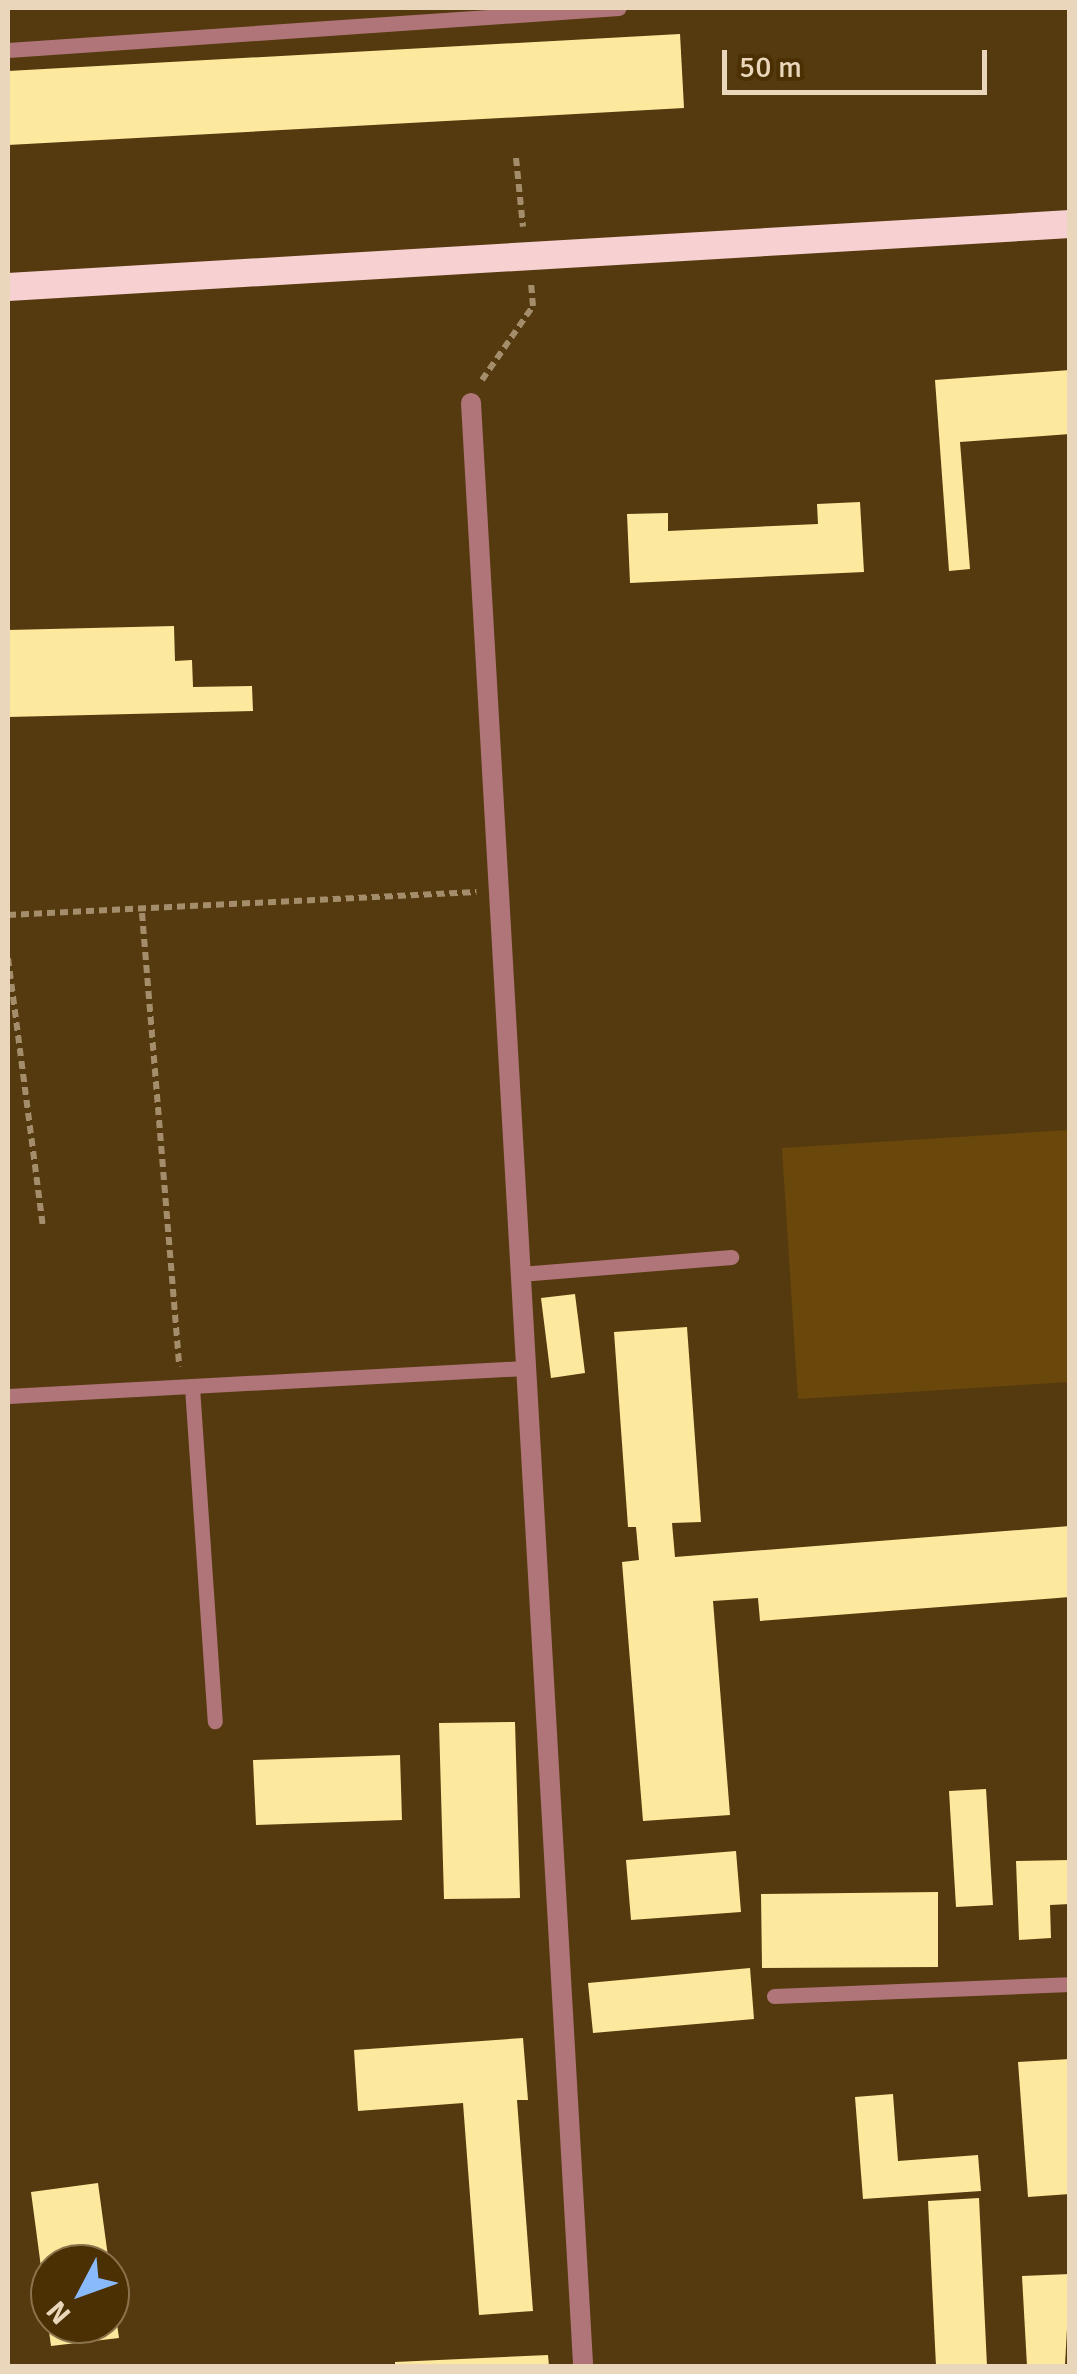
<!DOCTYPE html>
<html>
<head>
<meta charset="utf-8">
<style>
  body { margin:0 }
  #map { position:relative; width:1077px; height:2374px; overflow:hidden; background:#553a0f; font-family:Signika,sans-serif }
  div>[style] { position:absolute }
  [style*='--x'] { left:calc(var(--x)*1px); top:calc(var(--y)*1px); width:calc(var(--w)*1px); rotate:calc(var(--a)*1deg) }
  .green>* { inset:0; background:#6a480b }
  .building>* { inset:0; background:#fde99d }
  .path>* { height:6px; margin-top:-3px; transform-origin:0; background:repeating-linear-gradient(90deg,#a48d6b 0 8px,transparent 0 13px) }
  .service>* { height:15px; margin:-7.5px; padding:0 7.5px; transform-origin:7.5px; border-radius:7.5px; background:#af7579 }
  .minor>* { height:20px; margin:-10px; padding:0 10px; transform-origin:10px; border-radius:10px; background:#af7579 }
  .trunk>* { height:28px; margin:-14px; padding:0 14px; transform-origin:14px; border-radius:14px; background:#f7d0d2 }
  span { translate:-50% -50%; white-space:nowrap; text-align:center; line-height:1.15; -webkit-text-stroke:10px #4a3002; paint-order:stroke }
  .frame { position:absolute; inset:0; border:10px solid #ead6bb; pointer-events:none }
  .north { position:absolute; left:30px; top:2244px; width:100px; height:100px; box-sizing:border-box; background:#4a3002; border:2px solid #8a724c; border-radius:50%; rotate:229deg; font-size:28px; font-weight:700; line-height:40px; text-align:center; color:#ead6bb }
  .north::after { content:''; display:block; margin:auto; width:35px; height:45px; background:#89bafc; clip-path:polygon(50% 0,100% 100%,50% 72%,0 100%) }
  .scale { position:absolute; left:722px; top:50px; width:265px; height:45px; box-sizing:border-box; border:5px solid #ead6bb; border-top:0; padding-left:12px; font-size:30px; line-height:35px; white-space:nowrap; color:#ead6bb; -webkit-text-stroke:8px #4a3002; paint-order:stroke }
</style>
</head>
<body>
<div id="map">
  <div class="green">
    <i style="clip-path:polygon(1069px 1130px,1069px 1382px,798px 1399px,782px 1148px)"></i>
  </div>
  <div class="building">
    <i style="clip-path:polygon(680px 34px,684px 108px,8px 145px,8px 71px)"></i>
    <i style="clip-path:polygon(1070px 370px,1070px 434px,960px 442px,970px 569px,949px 571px,935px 380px)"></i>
    <i style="clip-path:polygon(860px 502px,864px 572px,630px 583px,627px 514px,668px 513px,668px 531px,818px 524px,817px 504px)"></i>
    <i style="clip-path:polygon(174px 626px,175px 661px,192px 660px,193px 687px,252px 686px,253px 711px,8px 717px,8px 630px)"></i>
    <i style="clip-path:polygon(575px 1294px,585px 1373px,551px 1378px,541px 1298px)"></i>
    <i style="clip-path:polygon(687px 1327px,701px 1522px,672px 1523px,675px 1557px,1070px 1526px,1070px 1597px,760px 1621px,758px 1598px,713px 1601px,730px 1815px,643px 1821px,622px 1562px,639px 1560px,636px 1527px,628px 1527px,614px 1332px)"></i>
    <i style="clip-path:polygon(515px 1722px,520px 1898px,444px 1899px,439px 1723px)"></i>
    <i style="clip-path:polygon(400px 1755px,402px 1820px,256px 1825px,253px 1760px)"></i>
    <i style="clip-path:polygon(986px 1789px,993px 1905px,956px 1907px,949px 1791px)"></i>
    <i style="clip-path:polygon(736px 1851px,741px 1912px,631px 1920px,626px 1860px)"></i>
    <i style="clip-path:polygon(1070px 1860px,1070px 1904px,1050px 1905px,1051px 1938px,1019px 1940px,1016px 1861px)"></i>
    <i style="clip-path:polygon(938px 1892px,938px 1967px,762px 1968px,761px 1894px)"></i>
    <i style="clip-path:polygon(750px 1968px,754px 2019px,593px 2033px,588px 1983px)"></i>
    <i style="clip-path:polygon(523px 2038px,528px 2100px,517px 2100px,533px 2311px,479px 2315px,463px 2103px,358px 2111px,354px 2050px)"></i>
    <i style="clip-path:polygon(1070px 2059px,1070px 2194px,1028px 2197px,1018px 2062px)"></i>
    <i style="clip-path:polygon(893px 2094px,898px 2161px,978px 2155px,981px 2191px,863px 2199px,855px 2097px)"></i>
    <i style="clip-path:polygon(98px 2183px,109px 2264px,50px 2264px,48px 2320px,31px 2192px)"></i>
    <i style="clip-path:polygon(979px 2198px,987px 2366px,936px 2366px,928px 2201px)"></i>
    <i style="clip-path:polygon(1070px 2274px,1065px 2365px,1027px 2366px,1022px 2276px)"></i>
    <i style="clip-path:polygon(112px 2288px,119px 2338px,51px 2346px,48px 2324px,110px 2324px)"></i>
    <i style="clip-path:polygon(548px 2355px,549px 2366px,395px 2366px,395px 2362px)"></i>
  </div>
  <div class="path">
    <i style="--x:516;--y:158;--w:69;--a:84.2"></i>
    <i style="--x:482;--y:380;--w:90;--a:-55.4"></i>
    <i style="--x:533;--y:306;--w:22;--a:-95"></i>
    <i style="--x:142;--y:913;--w:455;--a:85.3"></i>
    <i style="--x:8;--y:915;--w:469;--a:-2.8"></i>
    <i style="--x:8;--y:958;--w:271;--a:82.6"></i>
  </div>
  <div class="service">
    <i style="--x:8;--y:50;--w:612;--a:-3.93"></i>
    <i style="--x:520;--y:1274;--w:212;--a:-4.6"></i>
    <i style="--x:192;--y:1387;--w:335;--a:86.1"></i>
    <i style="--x:8;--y:1396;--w:518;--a:-3.1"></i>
    <i style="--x:774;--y:1996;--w:296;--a:-2.3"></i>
  </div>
  <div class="minor">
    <i style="--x:471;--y:403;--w:1966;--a:86.73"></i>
  </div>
  <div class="trunk">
    <i style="--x:8;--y:287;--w:1064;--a:-3.39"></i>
  </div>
  <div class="frame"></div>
  <div class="north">N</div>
  <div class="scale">50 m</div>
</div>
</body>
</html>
